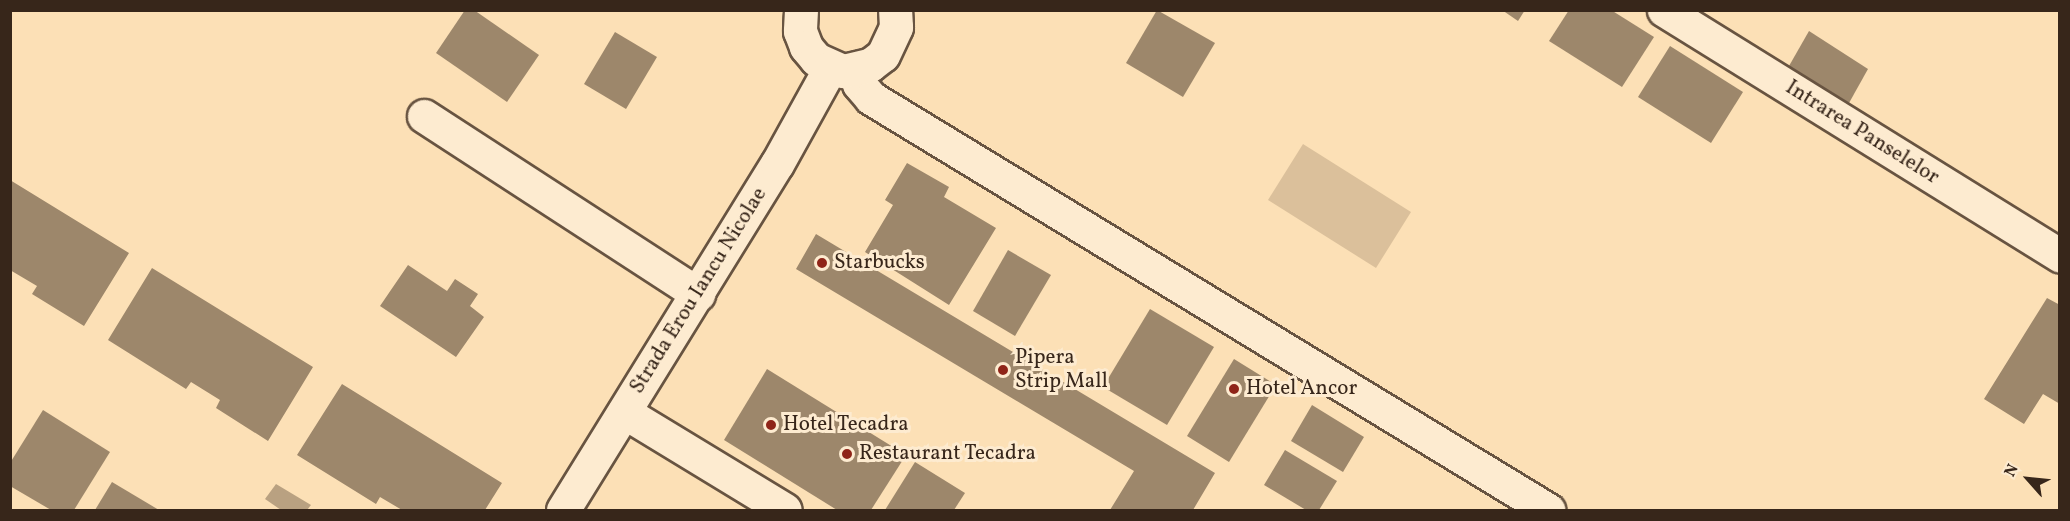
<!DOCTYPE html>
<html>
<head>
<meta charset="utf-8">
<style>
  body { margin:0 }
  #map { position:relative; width:2070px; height:521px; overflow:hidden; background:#fce0b6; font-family:Vollkorn,serif }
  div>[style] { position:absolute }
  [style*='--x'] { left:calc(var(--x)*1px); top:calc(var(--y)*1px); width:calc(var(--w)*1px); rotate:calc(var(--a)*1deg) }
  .green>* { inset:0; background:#dbc09b }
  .water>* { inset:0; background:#b9a181 }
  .building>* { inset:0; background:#9d876b }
  .roads { filter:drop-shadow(2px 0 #685441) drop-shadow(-2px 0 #685441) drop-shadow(0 2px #685441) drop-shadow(0 -2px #685441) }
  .minor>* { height:33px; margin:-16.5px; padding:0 16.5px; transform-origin:16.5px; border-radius:16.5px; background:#fdebd0 }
  .tertiary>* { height:33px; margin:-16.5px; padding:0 16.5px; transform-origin:16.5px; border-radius:16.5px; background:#fdebd0 }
  .dots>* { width:16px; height:16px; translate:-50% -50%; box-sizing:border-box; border:3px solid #fdebd0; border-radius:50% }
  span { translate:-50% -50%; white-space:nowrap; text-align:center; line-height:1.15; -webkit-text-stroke:6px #fdebd0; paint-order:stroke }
  .street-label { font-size:21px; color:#37261a }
  .poi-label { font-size:21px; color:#37261a }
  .left { translate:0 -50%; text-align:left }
  .frame { position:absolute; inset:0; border:12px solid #37261a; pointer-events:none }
  .north { position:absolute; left:1998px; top:449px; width:60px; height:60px; -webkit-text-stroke:4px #fdebd0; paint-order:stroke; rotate:297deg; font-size:16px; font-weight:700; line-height:24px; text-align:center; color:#37261a }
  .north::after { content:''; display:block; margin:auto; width:21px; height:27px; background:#37261a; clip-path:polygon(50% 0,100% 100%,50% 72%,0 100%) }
</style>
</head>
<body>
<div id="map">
  <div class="green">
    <i style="clip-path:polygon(1303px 144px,1411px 212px,1376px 268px,1268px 200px)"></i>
  </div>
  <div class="water">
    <i style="clip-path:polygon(276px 484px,311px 505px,307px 510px,281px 510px,265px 499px)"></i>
  </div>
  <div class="building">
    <i style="clip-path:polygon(465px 10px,474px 10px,539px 55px,507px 102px,436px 53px)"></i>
    <i style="clip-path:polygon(1157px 10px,1215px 43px,1183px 97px,1126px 63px)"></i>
    <i style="clip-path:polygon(1502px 10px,1525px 10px,1518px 21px)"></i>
    <i style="clip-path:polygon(1569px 10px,1611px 10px,1654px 37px,1622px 87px,1549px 41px)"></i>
    <i style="clip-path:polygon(1809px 31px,1868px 69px,1849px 103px,1789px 66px)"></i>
    <i style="clip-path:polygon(615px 32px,657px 57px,626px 109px,584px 84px)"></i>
    <i style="clip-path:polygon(1670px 46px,1743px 92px,1711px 143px,1638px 97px)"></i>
    <i style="clip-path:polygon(907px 163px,949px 187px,944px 197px,996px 228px,949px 305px,865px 252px,893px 205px,885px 200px)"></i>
    <i style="clip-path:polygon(10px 180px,129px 253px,84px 326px,32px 294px,37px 286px,10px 270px)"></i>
    <i style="clip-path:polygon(816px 234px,1215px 473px,1193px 510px,1110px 510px,1134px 471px,796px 269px)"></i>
    <i style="clip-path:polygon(1008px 250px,1051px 275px,1015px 336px,973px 311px)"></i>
    <i style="clip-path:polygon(408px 265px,447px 291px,455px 279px,478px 294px,470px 306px,484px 317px,456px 357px,380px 306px)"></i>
    <i style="clip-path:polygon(152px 268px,313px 367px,268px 441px,216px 408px,220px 400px,191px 382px,186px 389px,108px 340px)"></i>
    <i style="clip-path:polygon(2047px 298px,2060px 305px,2060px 404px,2043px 394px,2024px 424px,1984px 399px)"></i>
    <i style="clip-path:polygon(1150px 309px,1214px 347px,1167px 425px,1103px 387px)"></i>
    <i style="clip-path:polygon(1234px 359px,1276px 385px,1229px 462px,1187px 436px)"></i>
    <i style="clip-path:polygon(767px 369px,906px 455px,871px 510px,837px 510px,724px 440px)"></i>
    <i style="clip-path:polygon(342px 384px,502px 483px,485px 510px,402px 510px,380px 497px,376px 504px,297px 455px)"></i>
    <i style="clip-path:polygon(1312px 405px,1364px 437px,1343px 472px,1291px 441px)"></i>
    <i style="clip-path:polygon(43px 410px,110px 452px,74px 510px,51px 510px,10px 486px,10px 463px)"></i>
    <i style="clip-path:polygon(1285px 450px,1337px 481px,1319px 510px,1306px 510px,1264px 485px)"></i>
    <i style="clip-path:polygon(915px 462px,965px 493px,954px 510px,885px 510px)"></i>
    <i style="clip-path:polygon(112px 482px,159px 510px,95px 510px)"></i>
  </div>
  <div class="roads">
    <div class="minor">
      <i style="--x:1664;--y:10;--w:466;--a:31.8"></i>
      <i style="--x:856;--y:70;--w:14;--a:78"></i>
      <i style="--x:859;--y:84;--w:18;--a:49"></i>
      <i style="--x:871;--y:98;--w:793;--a:31.32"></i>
      <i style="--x:424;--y:116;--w:327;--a:33"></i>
      <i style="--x:624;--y:412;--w:188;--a:31.3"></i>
    </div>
    <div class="tertiary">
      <i style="--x:801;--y:10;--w:21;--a:93"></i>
      <i style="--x:800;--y:31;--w:17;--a:69"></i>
      <i style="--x:806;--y:47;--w:16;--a:50"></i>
      <i style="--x:816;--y:59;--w:30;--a:24"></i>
      <i style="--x:843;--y:71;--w:28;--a:-13"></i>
      <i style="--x:870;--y:65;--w:16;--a:-38"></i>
      <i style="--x:883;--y:55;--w:31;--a:-65"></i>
      <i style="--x:896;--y:27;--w:17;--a:-93"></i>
      <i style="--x:563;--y:510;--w:407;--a:-58.3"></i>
      <i style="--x:777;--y:164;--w:110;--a:-61.1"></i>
    </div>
  </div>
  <div class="dots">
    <i style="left:822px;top:263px;background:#8f2418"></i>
    <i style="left:1003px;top:370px;background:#8f2418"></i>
    <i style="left:1234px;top:389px;background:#8f2418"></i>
    <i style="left:771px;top:425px;background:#8f2418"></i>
    <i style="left:847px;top:454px;background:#8f2418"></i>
  </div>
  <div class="street-label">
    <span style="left:1862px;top:133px;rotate:32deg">Intrarea Panselelor</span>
    <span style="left:699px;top:291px;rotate:-58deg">Strada Erou Iancu Nicolae</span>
  </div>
  <div class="poi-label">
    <span class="left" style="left:834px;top:263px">Starbucks</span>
    <span class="left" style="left:1015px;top:370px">Pipera<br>Strip Mall</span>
    <span class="left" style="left:1246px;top:389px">Hotel Ancor</span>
    <span class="left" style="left:783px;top:425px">Hotel Tecadra</span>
    <span class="left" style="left:859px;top:454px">Restaurant Tecadra</span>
  </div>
  <div class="frame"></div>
  <div class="north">N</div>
</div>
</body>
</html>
